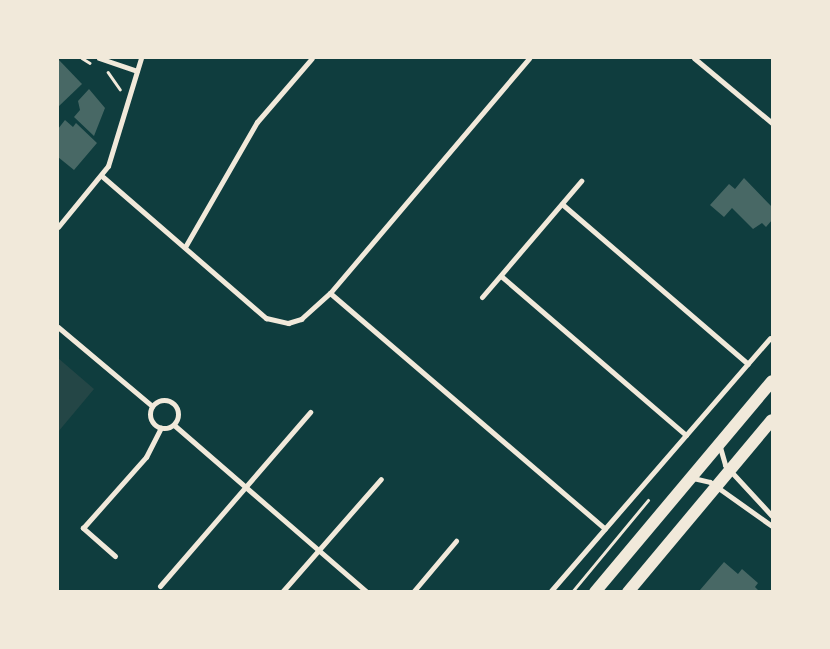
<!DOCTYPE html>
<html>
<head>
<meta charset="utf-8">
<style>
  body { margin:0 }
  #map { position:relative; width:830px; height:649px; overflow:hidden; background:#0f3d3e; font-family:Arial,sans-serif }
  div>[style] { position:absolute }
  [style*='--x'] { left:calc(var(--x)*1px); top:calc(var(--y)*1px); width:calc(var(--w)*1px); rotate:calc(var(--a)*1deg) }
  .green>* { inset:0; background:#244646 }
  .building>* { inset:0; background:#486865 }
  .path>* { height:2.5px; margin:-1.25px; padding:0 1.25px; transform-origin:1.25px; border-radius:1.25px; background:#f1e9da }
  .minor>* { height:5px; margin:-2.5px; padding:0 2.5px; transform-origin:2.5px; border-radius:2.5px; background:#f1e9da }
  .minor>.ring { margin:-2.5px; padding:0; box-sizing:content-box; background:none; border:5px solid #f1e9da; border-radius:50% }
  .primary>* { height:12px; margin:-6px; padding:0 6px; transform-origin:6px; border-radius:6px; background:#f1e9da }
  span { translate:-50% -50%; white-space:nowrap; text-align:center; line-height:1.15; -webkit-text-stroke:5px #f1e9da; paint-order:stroke }
  .frame { position:absolute; inset:0; border:59px solid #f1e9da; pointer-events:none }
</style>
</head>
<body>
<div id="map">
  <div class="green">
    <i style="clip-path:polygon(58px 358px,94px 389px,58px 432px)"></i>
  </div>
  <div class="building">
    <i style="clip-path:polygon(58px 59px,82px 84px,58px 107px)"></i>
    <i style="clip-path:polygon(89px 89px,105px 108px,94px 136px,74px 117px,80px 110px,78px 101px)"></i>
    <i style="clip-path:polygon(65px 120px,73px 127px,76px 123px,97px 143px,74px 170px,58px 157px,58px 129px)"></i>
    <i style="clip-path:polygon(744px 178px,772px 207px,772px 220px,766px 227px,762px 223px,753px 229px,732px 208px,724px 217px,710px 205px,729px 184px,735px 189px)"></i>
    <i style="clip-path:polygon(724px 562px,738px 574px,742px 569px,758px 583px,755px 587px,760px 592px,700px 590px)"></i>
  </div>
  <div class="path">
    <i style="--x:82;--y:58;--w:9;--a:32"></i>
    <i style="--x:108;--y:72;--w:21;--a:55"></i>
    <i style="--x:572;--y:592;--w:119;--a:-50.4"></i>
  </div>
  <div class="minor">
    <i style="--x:99;--y:58;--w:40;--a:18.9"></i>
    <i style="--x:694;--y:58;--w:102;--a:39.8"></i>
    <i style="--x:103;--y:177;--w:216;--a:40.9"></i>
    <i style="--x:266;--y:318;--w:23;--a:13"></i>
    <i style="--x:288;--y:323;--w:14;--a:-17"></i>
    <i style="--x:301;--y:319;--w:39;--a:-42"></i>
    <i style="--x:330;--y:293;--w:308;--a:-49.7"></i>
    <i style="--x:562;--y:204;--w:245;--a:40.7"></i>
    <i style="--x:58;--y:227;--w:79;--a:-50.7"></i>
    <i style="--x:108;--y:166;--w:113;--a:-73"></i>
    <i style="--x:185;--y:247;--w:144;--a:-60.1"></i>
    <i style="--x:257;--y:122;--w:84;--a:-49.3"></i>
    <i style="--x:501;--y:276;--w:244;--a:40.7"></i>
    <i style="--x:330;--y:293;--w:362;--a:40.6"></i>
    <i style="--x:482;--y:297;--w:153;--a:-49.5"></i>
    <i style="--x:58;--y:327;--w:123;--a:40"></i>
    <i class="ring" style="left:150px;top:400px;width:23px;height:23px"></i>
    <i style="--x:174;--y:425;--w:255;--a:40.9"></i>
    <i style="--x:720;--y:447;--w:19;--a:74"></i>
    <i style="--x:725;--y:465;--w:69;--a:47.3"></i>
    <i style="--x:693;--y:478;--w:17;--a:13"></i>
    <i style="--x:710;--y:482;--w:76;--a:35.4"></i>
    <i style="--x:115;--y:556;--w:43;--a:-138.8"></i>
    <i style="--x:83;--y:528;--w:95;--a:-48.4"></i>
    <i style="--x:146;--y:457;--w:33;--a:-63"></i>
    <i style="--x:160;--y:586;--w:230;--a:-49.2"></i>
    <i style="--x:282;--y:592;--w:150;--a:-48.8"></i>
    <i style="--x:413;--y:592;--w:67;--a:-49.9"></i>
    <i style="--x:550;--y:592;--w:336;--a:-49.1"></i>
  </div>
  <div class="primary">
    <i style="--x:595;--y:592;--w:275;--a:-50"></i>
    <i style="--x:628;--y:592;--w:224;--a:-50.1"></i>
  </div>
  <div class="frame"></div>
</div>
</body>
</html>
